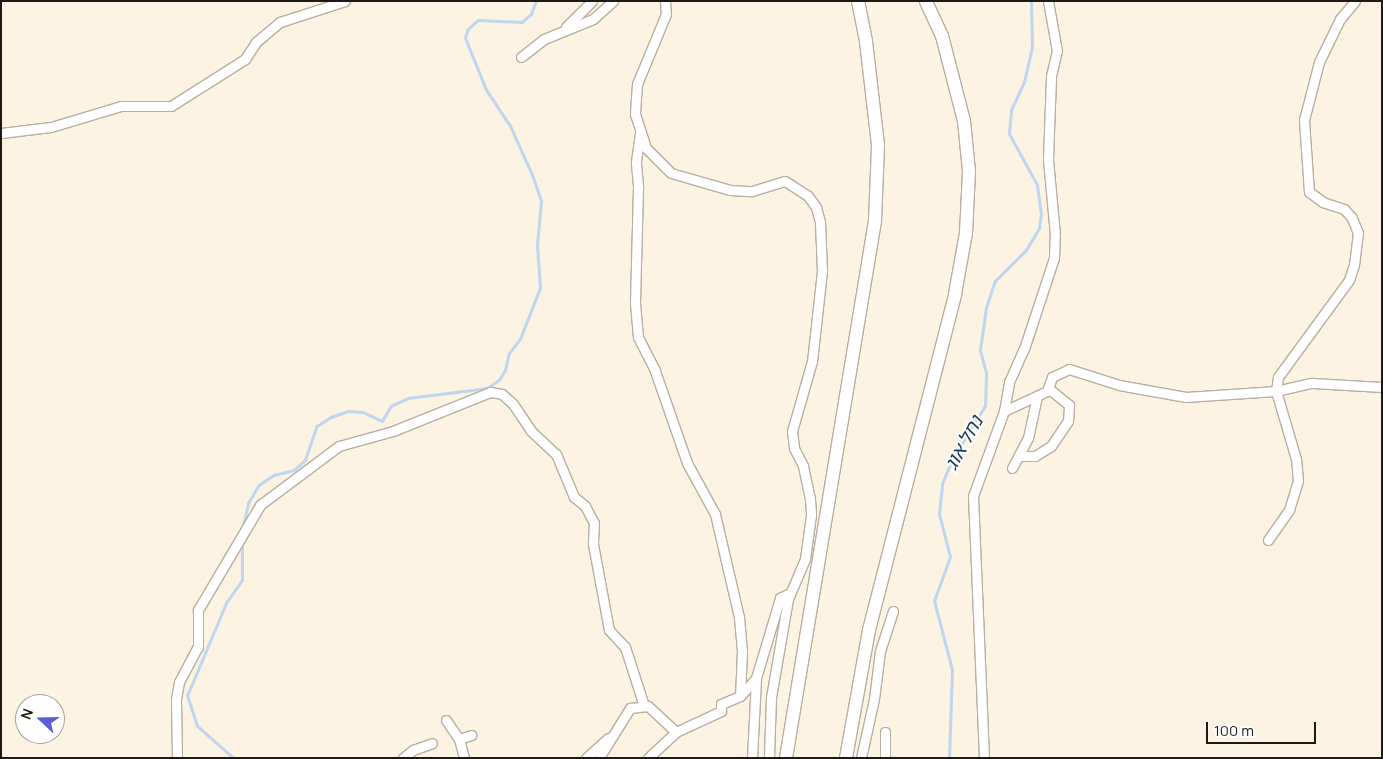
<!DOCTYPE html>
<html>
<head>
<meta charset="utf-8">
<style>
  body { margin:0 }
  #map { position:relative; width:1383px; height:759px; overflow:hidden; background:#fcf3e3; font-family:Manrope,"Noto Sans Hebrew",sans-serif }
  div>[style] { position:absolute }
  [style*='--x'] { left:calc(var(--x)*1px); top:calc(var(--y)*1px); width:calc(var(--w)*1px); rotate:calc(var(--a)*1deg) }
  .stream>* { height:2.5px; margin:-1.25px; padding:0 1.25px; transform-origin:1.25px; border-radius:1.25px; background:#c0d6ee }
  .roads { filter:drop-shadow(1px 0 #b7af9f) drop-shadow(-1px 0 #b7af9f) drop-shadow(0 1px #b7af9f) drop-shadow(0 -1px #b7af9f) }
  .minor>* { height:9px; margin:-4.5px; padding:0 4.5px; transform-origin:4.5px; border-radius:4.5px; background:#fff }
  .highway>* { height:12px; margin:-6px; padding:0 6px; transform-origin:6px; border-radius:6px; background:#fff }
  span { translate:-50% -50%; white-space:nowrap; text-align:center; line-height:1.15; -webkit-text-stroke:4px #fff; paint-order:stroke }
  .water-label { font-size:19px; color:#163758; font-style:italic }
  .frame { position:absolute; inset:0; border:2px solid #1d1914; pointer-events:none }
  .north { position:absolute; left:15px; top:694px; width:50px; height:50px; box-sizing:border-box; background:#fff; border:1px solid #a5a3a1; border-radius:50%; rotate:291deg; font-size:14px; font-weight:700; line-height:20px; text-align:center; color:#1d1914 }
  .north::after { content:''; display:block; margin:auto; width:18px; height:22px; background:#5860d7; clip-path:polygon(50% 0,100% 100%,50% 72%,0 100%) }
  .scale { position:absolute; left:1206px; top:722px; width:110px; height:22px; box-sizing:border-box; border:2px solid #1d1914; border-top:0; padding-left:6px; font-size:15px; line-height:18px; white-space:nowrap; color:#1d1914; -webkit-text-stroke:4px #fff; paint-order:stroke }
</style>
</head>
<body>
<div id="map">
  <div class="stream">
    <i style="--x:242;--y:530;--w:28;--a:-77"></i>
    <i style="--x:248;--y:503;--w:21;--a:-59"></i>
    <i style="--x:259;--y:485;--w:18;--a:-34"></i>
    <i style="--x:274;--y:475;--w:21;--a:-14"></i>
    <i style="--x:294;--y:470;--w:15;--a:-42"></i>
    <i style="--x:305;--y:460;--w:36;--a:-71"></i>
    <i style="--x:317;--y:426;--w:17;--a:-33"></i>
    <i style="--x:331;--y:417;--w:18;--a:-19"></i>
    <i style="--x:348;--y:411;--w:15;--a:4"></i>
    <i style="--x:363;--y:412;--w:21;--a:25"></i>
    <i style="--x:382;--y:421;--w:17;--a:-59"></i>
    <i style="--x:391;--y:406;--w:19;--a:-25"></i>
    <i style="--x:408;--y:398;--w:80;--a:-7.2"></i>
    <i style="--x:487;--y:388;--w:14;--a:-34"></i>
    <i style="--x:499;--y:380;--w:12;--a:-59"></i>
    <i style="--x:505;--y:370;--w:17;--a:-77"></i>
    <i style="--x:509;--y:353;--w:18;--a:-52"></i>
    <i style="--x:520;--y:339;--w:55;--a:-68.6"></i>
    <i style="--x:540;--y:288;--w:43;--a:-94"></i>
    <i style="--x:537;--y:245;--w:44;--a:-84.8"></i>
    <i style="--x:541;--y:201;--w:28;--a:-109"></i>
    <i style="--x:532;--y:175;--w:54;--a:-114.2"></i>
    <i style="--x:510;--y:126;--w:43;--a:-123.7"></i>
    <i style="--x:486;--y:90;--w:56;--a:-112"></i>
    <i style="--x:465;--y:38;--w:9;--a:-72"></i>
    <i style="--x:468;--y:29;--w:13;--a:-42"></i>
    <i style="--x:478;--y:20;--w:44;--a:2.6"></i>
    <i style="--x:522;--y:22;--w:12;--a:-42"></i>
    <i style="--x:531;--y:14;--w:14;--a:-69"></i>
    <i style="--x:233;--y:758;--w:48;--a:-138.4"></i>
    <i style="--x:197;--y:726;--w:32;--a:-108"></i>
    <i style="--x:187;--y:696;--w:101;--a:-67.2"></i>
    <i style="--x:226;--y:603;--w:28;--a:-55"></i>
    <i style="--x:242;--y:580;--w:39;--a:-90"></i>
    <i style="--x:949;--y:758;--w:88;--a:-88"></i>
    <i style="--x:952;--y:670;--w:71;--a:-104.6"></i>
    <i style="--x:934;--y:601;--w:47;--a:-70"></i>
    <i style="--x:950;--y:557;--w:44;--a:-104.3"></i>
    <i style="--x:939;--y:514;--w:30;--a:-84"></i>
    <i style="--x:942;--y:484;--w:27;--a:-68"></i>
    <i style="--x:952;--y:459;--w:62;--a:-58.1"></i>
    <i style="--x:985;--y:406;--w:33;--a:-88"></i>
    <i style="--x:986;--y:373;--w:24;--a:-105"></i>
    <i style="--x:980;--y:350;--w:42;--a:-81.9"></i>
    <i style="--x:986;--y:308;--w:28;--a:-72"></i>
    <i style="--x:995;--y:281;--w:44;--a:-45"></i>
    <i style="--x:1026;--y:250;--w:26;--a:-59"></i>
    <i style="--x:1039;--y:228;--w:14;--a:-82"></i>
    <i style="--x:1041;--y:214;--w:29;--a:-98"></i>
    <i style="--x:1037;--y:185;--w:58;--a:-118.8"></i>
    <i style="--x:1009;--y:134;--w:24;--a:-85"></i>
    <i style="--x:1011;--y:110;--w:31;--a:-65"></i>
    <i style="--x:1024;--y:82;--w:35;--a:-77"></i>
    <i style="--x:1032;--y:48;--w:47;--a:-91.2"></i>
  </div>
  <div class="roads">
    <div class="minor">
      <i style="--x:665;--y:1;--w:13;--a:86"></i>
      <i style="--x:666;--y:14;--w:76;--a:112.5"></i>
      <i style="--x:637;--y:84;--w:30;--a:94"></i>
      <i style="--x:635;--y:114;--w:36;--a:72"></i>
      <i style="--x:646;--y:148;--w:35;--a:45"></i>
      <i style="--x:671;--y:173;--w:61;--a:16.1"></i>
      <i style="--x:730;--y:190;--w:22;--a:3"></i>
      <i style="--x:752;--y:191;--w:34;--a:-17"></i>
      <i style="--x:785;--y:181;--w:27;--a:33"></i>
      <i style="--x:808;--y:196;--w:14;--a:54"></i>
      <i style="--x:816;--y:207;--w:16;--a:75"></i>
      <i style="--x:820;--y:222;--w:49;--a:87.7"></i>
      <i style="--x:822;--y:271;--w:91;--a:96.3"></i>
      <i style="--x:812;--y:361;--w:73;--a:105.9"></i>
      <i style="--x:792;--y:431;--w:17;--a:83"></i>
      <i style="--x:794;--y:448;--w:20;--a:63"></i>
      <i style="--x:803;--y:466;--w:34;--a:78"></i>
      <i style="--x:810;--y:499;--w:16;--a:86"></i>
      <i style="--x:811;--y:515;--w:44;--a:97.8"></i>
      <i style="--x:805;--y:559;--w:43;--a:113"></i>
      <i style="--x:788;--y:599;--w:99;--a:99.8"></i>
      <i style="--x:771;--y:697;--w:61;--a:91.9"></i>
      <i style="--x:566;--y:27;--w:37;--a:-45"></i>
      <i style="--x:521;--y:57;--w:29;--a:-38"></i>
      <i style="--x:544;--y:39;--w:53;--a:-22.2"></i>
      <i style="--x:593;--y:19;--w:27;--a:-42"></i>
      <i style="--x:1;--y:133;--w:50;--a:-6.8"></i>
      <i style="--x:51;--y:127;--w:73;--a:-16.7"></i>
      <i style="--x:121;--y:106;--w:50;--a:0"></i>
      <i style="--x:171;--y:106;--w:88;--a:-32.4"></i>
      <i style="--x:245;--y:59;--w:20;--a:-57"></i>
      <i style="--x:256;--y:42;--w:31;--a:-40"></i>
      <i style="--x:280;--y:22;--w:68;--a:-17.9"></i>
      <i style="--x:640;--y:133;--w:30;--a:98"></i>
      <i style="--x:636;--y:163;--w:25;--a:85"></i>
      <i style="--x:638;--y:188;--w:115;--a:91.5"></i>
      <i style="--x:635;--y:303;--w:34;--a:85"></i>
      <i style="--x:638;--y:337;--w:38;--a:63"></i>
      <i style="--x:655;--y:371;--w:97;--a:70.8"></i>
      <i style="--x:687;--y:463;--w:58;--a:61.2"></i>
      <i style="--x:715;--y:514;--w:106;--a:76.9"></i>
      <i style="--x:739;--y:617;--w:34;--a:85"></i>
      <i style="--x:742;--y:651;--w:45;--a:92.5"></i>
      <i style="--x:1004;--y:411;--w:29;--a:-80"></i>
      <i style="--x:1009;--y:382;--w:36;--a:-66"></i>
      <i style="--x:1024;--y:349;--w:96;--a:-71.8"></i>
      <i style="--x:1054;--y:258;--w:23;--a:-88"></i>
      <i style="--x:1055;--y:235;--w:76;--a:-95.3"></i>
      <i style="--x:1048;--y:159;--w:83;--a:-87.9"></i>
      <i style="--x:1051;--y:76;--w:26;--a:-77"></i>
      <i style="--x:1057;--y:51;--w:51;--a:-100.2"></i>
      <i style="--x:1021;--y:456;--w:14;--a:0"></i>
      <i style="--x:1035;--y:456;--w:19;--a:-32"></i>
      <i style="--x:1051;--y:446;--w:30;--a:-56"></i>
      <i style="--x:1068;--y:421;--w:16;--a:-86"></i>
      <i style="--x:1069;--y:405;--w:27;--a:-141"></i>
      <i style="--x:1012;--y:468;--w:34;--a:-62"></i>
      <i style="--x:1028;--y:438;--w:43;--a:-77.9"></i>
      <i style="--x:1268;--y:540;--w:37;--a:-55"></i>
      <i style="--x:1289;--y:510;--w:30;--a:-73"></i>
      <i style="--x:1298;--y:481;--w:22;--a:-95"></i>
      <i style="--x:1296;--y:459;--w:71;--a:-106.4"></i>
      <i style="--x:1276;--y:391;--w:14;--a:-82"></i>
      <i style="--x:1278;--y:377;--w:120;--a:-53.8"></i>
      <i style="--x:1349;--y:280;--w:16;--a:-72"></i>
      <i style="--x:1354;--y:265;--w:32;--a:-83"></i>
      <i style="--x:1358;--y:233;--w:16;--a:-112"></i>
      <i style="--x:1352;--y:218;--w:12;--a:-132"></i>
      <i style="--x:1344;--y:209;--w:22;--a:-162"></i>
      <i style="--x:1323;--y:202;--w:17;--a:-144"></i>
      <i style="--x:1309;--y:192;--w:72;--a:-94"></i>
      <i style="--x:1304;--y:120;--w:60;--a:-75.5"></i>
      <i style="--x:1319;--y:62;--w:48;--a:-64"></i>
      <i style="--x:1340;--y:19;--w:23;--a:-50"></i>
      <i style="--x:446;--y:720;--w:23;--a:56"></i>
      <i style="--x:459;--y:739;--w:20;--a:75"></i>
      <i style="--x:885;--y:732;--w:26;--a:90"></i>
      <i style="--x:459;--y:739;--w:13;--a:-18"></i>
      <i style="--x:177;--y:758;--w:59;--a:-91"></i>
      <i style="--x:176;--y:699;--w:17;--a:-80"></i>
      <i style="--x:179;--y:682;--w:40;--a:-62"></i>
      <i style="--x:198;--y:647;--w:37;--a:-90"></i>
      <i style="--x:198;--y:610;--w:122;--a:-59.4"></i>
      <i style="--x:260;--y:505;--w:99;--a:-36.8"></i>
      <i style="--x:339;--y:446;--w:56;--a:-15.5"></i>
      <i style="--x:393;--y:431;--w:105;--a:-21.9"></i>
      <i style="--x:490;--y:392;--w:12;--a:9"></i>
      <i style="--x:502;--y:394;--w:15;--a:42"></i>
      <i style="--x:513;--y:404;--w:32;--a:56"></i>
      <i style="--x:531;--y:431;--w:34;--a:43"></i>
      <i style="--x:556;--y:454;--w:47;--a:67.3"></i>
      <i style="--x:574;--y:497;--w:14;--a:39"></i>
      <i style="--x:585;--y:506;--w:19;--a:62"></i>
      <i style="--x:594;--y:523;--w:21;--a:93"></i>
      <i style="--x:593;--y:544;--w:87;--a:79.5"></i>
      <i style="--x:609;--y:630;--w:23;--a:47"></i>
      <i style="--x:625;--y:647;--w:62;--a:72.1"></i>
      <i style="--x:403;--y:758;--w:13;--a:-39"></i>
      <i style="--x:413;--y:750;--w:20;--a:-20"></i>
      <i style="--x:586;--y:758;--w:30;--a:-42"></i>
      <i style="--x:599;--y:758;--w:59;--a:-58.2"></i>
      <i style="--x:630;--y:708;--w:18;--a:-6"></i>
      <i style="--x:648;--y:706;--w:38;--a:43"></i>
      <i style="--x:676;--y:732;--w:50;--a:-25"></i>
      <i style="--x:721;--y:711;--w:7;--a:-90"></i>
      <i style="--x:721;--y:704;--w:21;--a:-23"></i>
      <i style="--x:740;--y:696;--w:24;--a:-48"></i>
      <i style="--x:648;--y:758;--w:38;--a:-43"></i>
      <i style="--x:752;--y:758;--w:80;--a:-87.1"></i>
      <i style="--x:756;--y:678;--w:84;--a:-73.3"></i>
      <i style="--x:780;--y:598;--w:11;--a:-27"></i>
      <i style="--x:861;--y:758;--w:60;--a:-77.6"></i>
      <i style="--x:874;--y:699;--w:48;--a:-82.9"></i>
      <i style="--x:880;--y:651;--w:42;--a:-72"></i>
      <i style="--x:984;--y:758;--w:262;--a:-92.4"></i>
      <i style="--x:973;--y:496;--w:90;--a:-70"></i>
      <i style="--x:1004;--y:411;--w:47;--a:-24.9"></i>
      <i style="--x:1047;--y:391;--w:15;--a:-70"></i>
      <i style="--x:1052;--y:377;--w:19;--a:-25"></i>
      <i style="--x:1069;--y:369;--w:52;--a:17.7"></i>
      <i style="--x:1119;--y:385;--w:68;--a:10.2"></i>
      <i style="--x:1186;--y:397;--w:90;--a:-3.8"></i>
      <i style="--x:1276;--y:391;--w:37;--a:-13"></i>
      <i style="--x:1312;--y:383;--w:70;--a:3.3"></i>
    </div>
    <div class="highway">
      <i style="--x:786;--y:758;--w:544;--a:-80.59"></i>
      <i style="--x:875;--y:221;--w:76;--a:-87.7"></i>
      <i style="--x:878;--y:145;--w:105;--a:-96.6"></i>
      <i style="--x:866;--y:41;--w:41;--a:-101.3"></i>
      <i style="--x:846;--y:758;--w:130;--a:-79.8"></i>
      <i style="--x:869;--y:630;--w:347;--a:-75.6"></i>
      <i style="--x:955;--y:294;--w:62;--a:-79.8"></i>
      <i style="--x:966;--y:233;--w:62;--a:-87.2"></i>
      <i style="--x:969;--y:171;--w:50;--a:-95.7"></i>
      <i style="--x:964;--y:121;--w:88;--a:-104.5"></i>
      <i style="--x:942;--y:36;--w:38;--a:-115"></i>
    </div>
  </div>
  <div class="water-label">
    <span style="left:964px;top:443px;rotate:-61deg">נחל אוג</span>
  </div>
  <div class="frame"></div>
  <div class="north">N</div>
  <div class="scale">100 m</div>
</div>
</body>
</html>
